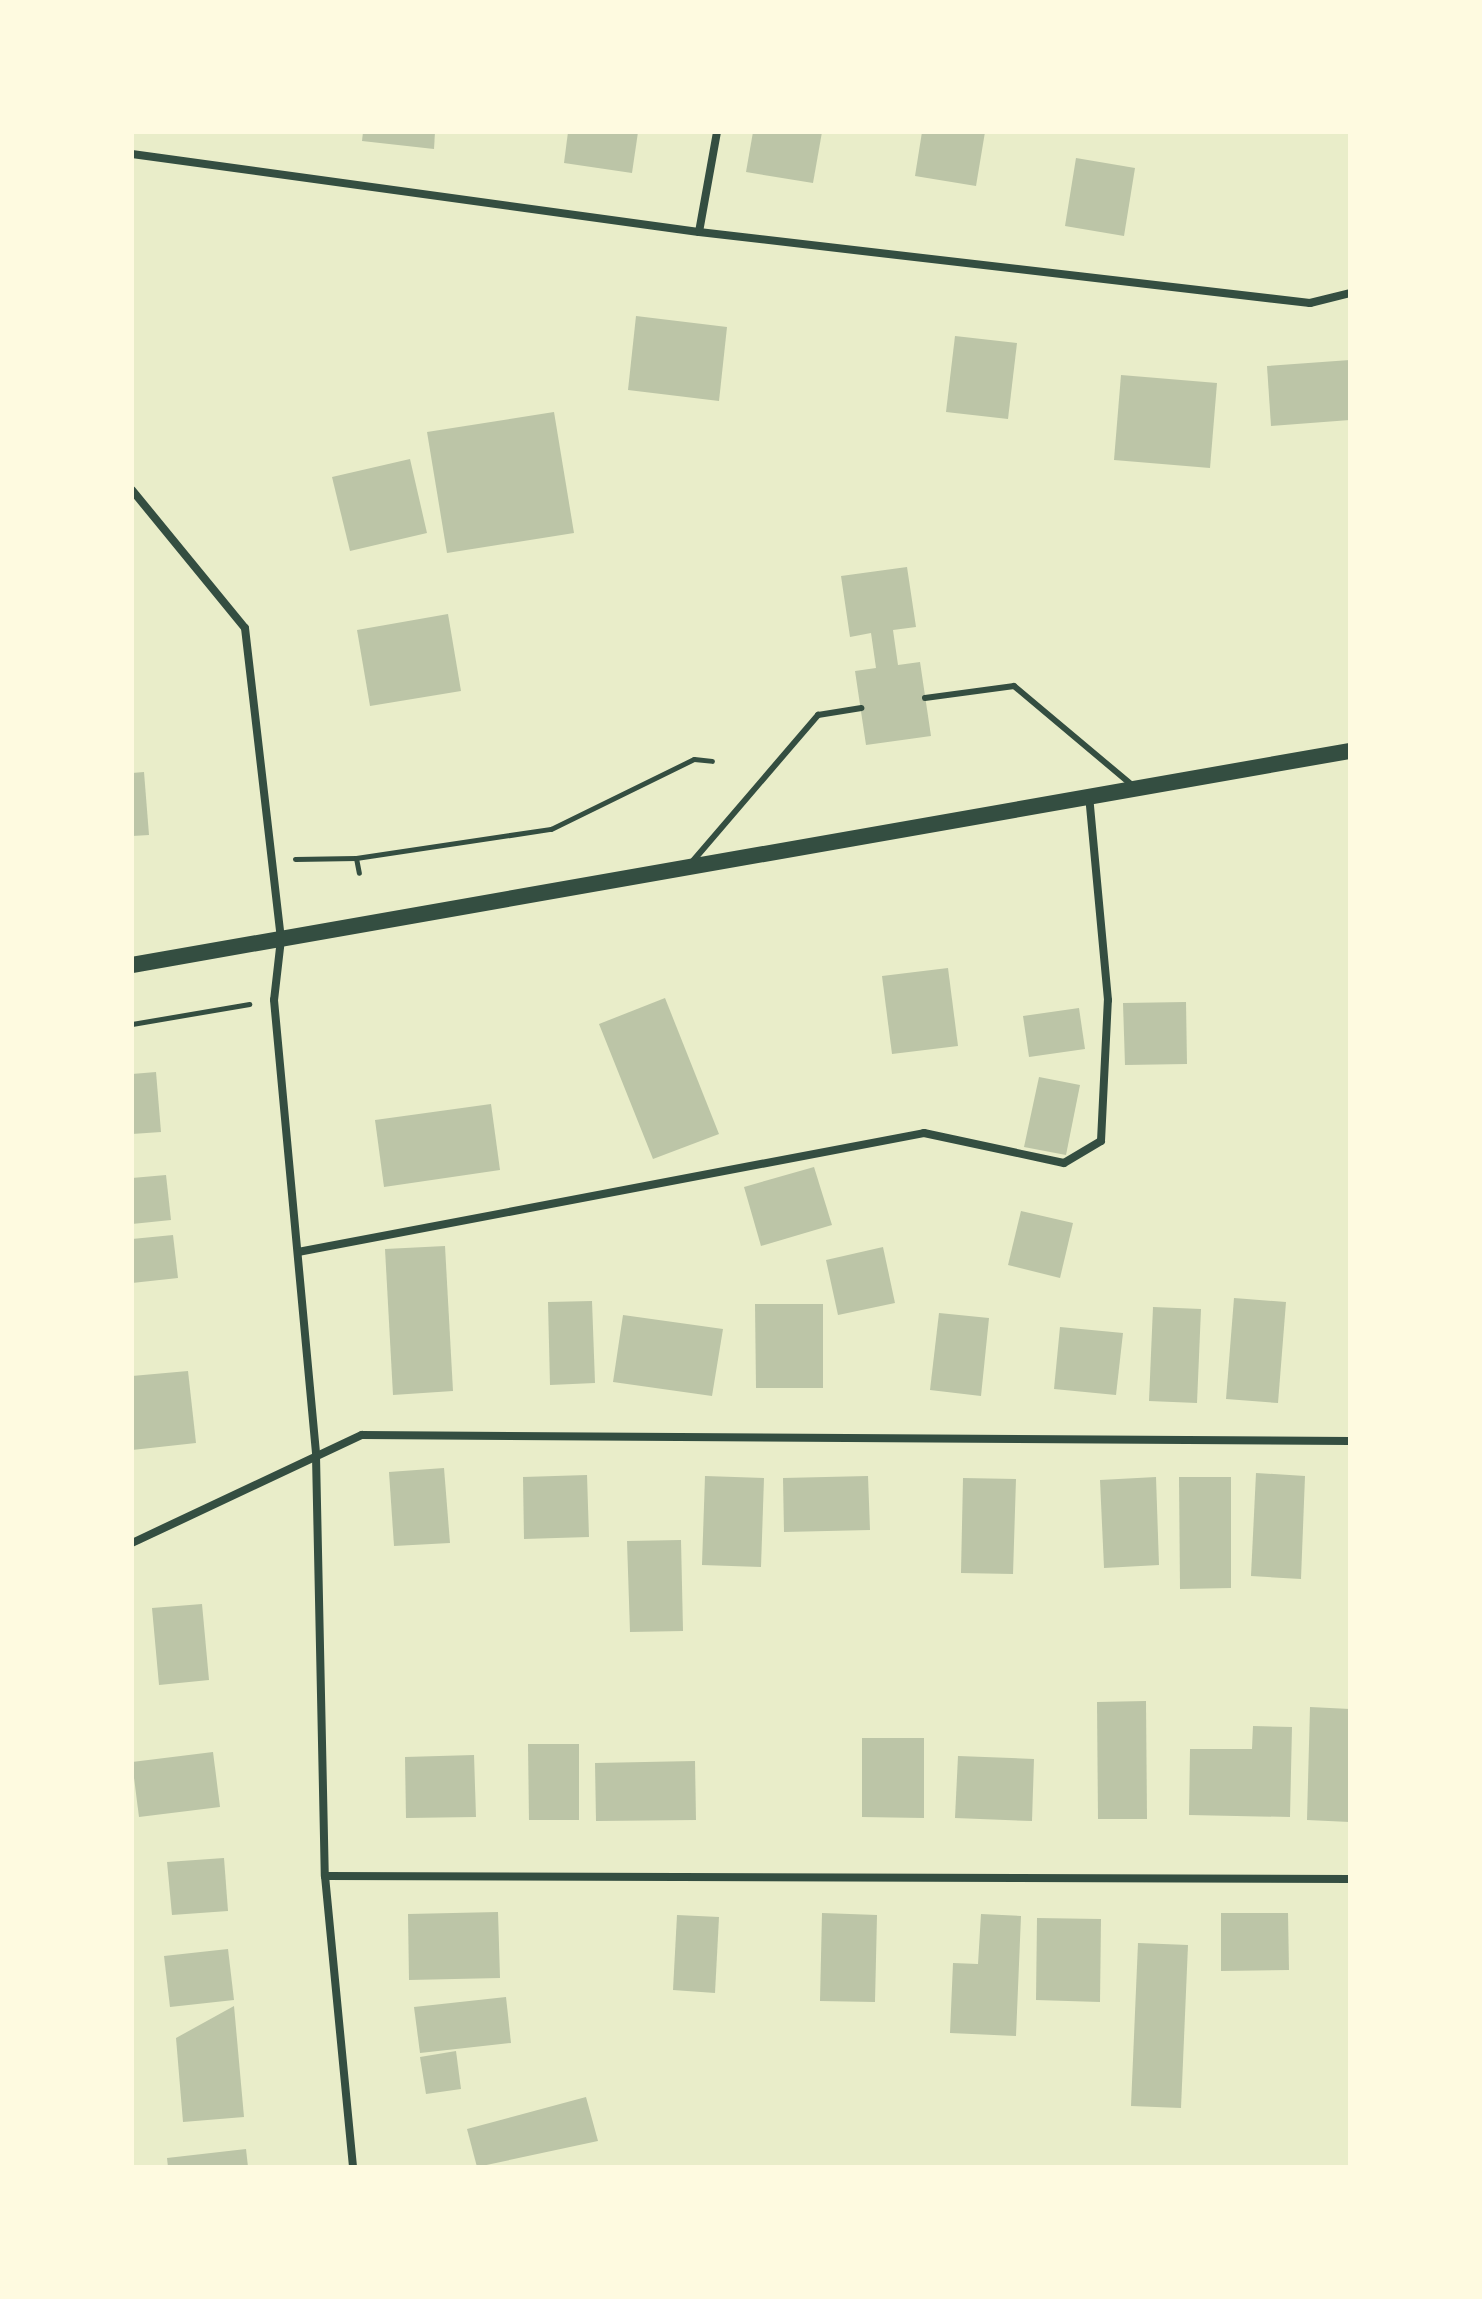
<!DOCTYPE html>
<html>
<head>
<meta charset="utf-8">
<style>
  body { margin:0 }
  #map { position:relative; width:1482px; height:2299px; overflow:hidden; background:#e9edc9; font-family:Helvetica,sans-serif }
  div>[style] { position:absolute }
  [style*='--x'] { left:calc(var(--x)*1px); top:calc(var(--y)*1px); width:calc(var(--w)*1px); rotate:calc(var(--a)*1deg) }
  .building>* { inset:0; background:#bcc5a7 }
  .path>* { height:5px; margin:-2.5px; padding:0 2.5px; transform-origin:2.5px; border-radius:2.5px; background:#344e41 }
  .service>* { height:6px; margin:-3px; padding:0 3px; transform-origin:3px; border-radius:3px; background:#344e41 }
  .minor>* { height:8px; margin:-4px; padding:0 4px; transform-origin:4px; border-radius:4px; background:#344e41 }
  .secondary>* { height:16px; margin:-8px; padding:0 8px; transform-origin:8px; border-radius:8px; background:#344e41 }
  span { translate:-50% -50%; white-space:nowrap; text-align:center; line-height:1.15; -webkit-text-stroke:6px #fefae0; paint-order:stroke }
  .frame { position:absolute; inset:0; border:134px solid #fefae0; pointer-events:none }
</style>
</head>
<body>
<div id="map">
  <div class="building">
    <i style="clip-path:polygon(363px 132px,435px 132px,434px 149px,362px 141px)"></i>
    <i style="clip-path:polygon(568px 132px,638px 132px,632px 173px,564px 163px)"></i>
    <i style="clip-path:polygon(753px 132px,822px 132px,813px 183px,746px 172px)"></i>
    <i style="clip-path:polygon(922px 132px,985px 132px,976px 186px,915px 176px)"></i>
    <i style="clip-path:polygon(1076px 158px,1135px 168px,1124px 236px,1065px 226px)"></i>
    <i style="clip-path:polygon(636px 316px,727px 327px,719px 401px,628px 390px)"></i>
    <i style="clip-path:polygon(955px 336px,1017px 343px,1008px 419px,946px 412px)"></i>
    <i style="clip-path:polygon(1350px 360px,1350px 420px,1271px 426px,1267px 366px)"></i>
    <i style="clip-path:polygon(1121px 375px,1217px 383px,1210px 468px,1114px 460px)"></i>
    <i style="clip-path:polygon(554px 412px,574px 533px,447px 553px,427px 432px)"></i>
    <i style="clip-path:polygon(410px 459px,427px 533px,350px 551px,332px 477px)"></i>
    <i style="clip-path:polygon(907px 567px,916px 627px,893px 630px,898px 665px,920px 662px,931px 736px,866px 745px,855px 671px,876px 668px,871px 633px,850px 637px,841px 576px)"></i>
    <i style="clip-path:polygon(448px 614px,461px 691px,370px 706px,357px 630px)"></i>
    <i style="clip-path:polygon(144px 772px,149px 835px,132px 836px,132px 773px)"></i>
    <i style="clip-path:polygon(948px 968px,958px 1046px,892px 1054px,882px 976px)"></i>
    <i style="clip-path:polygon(665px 998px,719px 1134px,653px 1159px,599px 1024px)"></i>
    <i style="clip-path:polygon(1186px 1002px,1187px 1064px,1125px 1065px,1123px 1003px)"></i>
    <i style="clip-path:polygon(1079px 1008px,1085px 1049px,1029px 1057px,1023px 1016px)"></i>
    <i style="clip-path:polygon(156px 1072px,161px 1132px,132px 1134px,132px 1074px)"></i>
    <i style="clip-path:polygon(1039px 1077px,1080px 1085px,1066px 1155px,1024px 1147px)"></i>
    <i style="clip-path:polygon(491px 1104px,500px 1170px,384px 1187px,375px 1120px)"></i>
    <i style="clip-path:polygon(814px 1167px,832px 1225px,761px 1246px,744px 1187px)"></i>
    <i style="clip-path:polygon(166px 1175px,171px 1220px,132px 1224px,132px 1178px)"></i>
    <i style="clip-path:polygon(1021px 1211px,1073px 1223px,1060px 1278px,1008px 1265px)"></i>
    <i style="clip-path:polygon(173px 1235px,178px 1278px,132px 1283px,132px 1239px)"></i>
    <i style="clip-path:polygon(445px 1246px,453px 1391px,393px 1395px,385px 1249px)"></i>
    <i style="clip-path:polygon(883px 1247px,895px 1303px,838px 1315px,826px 1260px)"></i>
    <i style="clip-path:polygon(1234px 1298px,1286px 1302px,1278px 1403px,1226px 1399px)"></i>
    <i style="clip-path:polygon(592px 1301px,595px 1383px,550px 1385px,548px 1302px)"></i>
    <i style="clip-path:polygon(755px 1304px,823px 1304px,823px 1388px,756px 1388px)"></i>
    <i style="clip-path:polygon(1153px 1307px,1201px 1309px,1197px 1403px,1149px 1401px)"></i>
    <i style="clip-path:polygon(939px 1313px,989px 1318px,981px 1396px,930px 1390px)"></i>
    <i style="clip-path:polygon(623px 1315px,723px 1329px,712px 1396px,613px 1382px)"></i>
    <i style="clip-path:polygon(1060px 1327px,1123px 1333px,1116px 1395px,1054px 1389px)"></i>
    <i style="clip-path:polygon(188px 1371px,196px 1443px,132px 1450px,132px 1376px)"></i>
    <i style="clip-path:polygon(444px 1468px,450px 1543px,394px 1546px,389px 1472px)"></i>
    <i style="clip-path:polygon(1256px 1473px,1305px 1476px,1301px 1579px,1251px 1576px)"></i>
    <i style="clip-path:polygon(587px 1475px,589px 1537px,524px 1539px,523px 1477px)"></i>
    <i style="clip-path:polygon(705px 1476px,764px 1478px,761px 1567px,702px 1565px)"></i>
    <i style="clip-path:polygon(868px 1476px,870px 1530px,784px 1532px,783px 1478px)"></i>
    <i style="clip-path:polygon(1156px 1477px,1159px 1565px,1104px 1568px,1100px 1480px)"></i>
    <i style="clip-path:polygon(1179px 1477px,1231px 1477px,1231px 1588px,1180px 1589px)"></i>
    <i style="clip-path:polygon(963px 1478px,1016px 1479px,1013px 1574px,961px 1573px)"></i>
    <i style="clip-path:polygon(681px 1540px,683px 1631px,630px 1632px,627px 1541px)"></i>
    <i style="clip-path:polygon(202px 1604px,209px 1680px,159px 1685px,152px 1608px)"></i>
    <i style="clip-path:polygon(1146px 1701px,1147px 1819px,1098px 1819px,1097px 1702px)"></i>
    <i style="clip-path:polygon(1310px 1707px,1350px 1709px,1350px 1822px,1307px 1820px)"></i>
    <i style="clip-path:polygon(1253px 1726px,1292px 1727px,1290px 1817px,1189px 1815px,1190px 1749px,1252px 1749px)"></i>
    <i style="clip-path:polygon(862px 1738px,924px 1738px,924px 1818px,862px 1817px)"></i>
    <i style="clip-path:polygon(528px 1744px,579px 1744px,579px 1820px,529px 1820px)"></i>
    <i style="clip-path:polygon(213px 1752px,220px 1807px,139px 1817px,132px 1762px)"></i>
    <i style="clip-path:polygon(474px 1755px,476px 1817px,406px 1818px,405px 1757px)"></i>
    <i style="clip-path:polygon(958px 1756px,1034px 1759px,1032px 1821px,955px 1818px)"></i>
    <i style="clip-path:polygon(695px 1761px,696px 1820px,596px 1821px,595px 1763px)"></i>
    <i style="clip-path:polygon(224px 1858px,228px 1911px,172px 1915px,167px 1862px)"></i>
    <i style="clip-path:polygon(498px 1912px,500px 1978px,409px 1980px,408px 1914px)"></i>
    <i style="clip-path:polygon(822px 1913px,877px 1915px,875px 2002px,820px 2001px)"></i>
    <i style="clip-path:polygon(1221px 1913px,1288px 1913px,1289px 1970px,1221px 1971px)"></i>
    <i style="clip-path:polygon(981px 1914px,1021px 1916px,1016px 2036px,950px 2033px,953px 1963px,978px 1964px)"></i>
    <i style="clip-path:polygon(677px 1915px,719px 1917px,715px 1993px,673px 1990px)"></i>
    <i style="clip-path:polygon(1037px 1918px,1101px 1919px,1100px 2002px,1036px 2000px)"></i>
    <i style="clip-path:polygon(1138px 1943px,1188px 1945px,1181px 2108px,1131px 2106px)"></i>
    <i style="clip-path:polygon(228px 1949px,234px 2000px,170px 2007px,164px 1956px)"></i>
    <i style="clip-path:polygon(506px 1997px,511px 2043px,420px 2053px,414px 2007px)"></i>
    <i style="clip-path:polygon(234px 2006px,244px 2117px,183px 2122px,176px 2038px)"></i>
    <i style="clip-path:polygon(456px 2051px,461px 2089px,426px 2094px,420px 2057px)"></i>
    <i style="clip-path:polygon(586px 2097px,598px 2141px,477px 2167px,467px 2129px)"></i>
    <i style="clip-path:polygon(246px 2149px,248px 2167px,168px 2167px,167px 2158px)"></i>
  </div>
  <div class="path">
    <i style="--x:356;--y:858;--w:15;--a:79"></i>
    <i style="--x:295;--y:859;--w:61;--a:-0.9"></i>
    <i style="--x:356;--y:858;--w:197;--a:-8.5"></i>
    <i style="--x:551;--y:829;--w:159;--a:-26.1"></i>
    <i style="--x:694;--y:759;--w:18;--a:6"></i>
    <i style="--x:132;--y:1024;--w:119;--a:-9.7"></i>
  </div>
  <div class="service">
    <i style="--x:925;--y:698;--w:90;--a:-7.7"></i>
    <i style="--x:1014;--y:686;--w:155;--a:40"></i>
    <i style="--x:692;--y:862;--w:194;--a:-49.4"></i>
    <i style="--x:818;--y:715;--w:44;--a:-9.2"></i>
  </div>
  <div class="minor">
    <i style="--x:132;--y:154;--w:572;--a:7.83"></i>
    <i style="--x:699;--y:232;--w:615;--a:6.63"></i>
    <i style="--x:1310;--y:303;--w:41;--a:-14"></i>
    <i style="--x:699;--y:232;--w:102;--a:-79.8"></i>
    <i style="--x:132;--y:490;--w:178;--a:50.7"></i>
    <i style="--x:245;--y:628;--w:313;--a:83.4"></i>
    <i style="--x:281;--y:939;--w:61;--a:96.5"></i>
    <i style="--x:274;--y:1000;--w:458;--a:84.7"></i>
    <i style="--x:316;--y:1456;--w:420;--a:88.8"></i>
    <i style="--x:325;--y:1876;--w:292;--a:84.5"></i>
    <i style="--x:298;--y:1252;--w:637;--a:-10.76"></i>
    <i style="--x:924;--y:1133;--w:143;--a:12.1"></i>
    <i style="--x:1064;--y:1163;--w:43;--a:-30.7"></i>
    <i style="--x:1101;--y:1141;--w:141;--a:-87.2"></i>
    <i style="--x:1108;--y:1000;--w:204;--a:-95.3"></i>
    <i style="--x:132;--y:1543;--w:254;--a:-25.2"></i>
    <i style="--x:362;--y:1435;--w:988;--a:0.35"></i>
    <i style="--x:325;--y:1876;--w:1025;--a:0.17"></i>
  </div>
  <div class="secondary">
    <i style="--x:132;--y:965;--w:1237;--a:-9.97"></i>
  </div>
  <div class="frame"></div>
</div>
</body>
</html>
